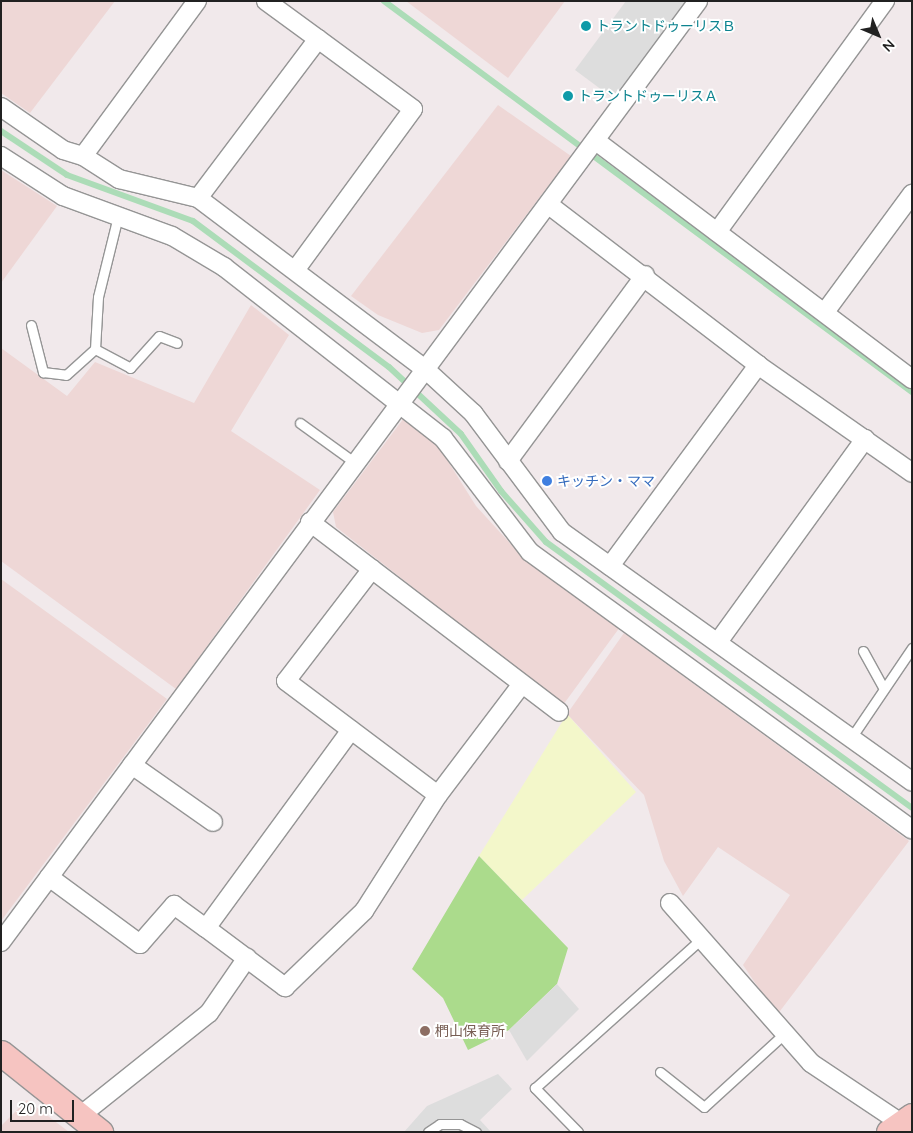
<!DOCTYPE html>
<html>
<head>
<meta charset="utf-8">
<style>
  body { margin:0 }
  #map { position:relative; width:913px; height:1133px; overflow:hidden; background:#f1e9eb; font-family:Quicksand,"Noto Sans JP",sans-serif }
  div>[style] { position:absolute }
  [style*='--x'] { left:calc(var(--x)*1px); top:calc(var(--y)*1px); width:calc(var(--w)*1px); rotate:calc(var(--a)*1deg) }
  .farmland>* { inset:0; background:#eed7d6 }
  .park>* { inset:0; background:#f3f7ca }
  .pitch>* { inset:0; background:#abdb8c }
  .parking>* { inset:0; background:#ddd }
  .stream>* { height:6px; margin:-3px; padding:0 3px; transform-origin:3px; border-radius:3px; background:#acdcb7 }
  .roads { filter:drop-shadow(1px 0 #959595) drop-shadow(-1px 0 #959595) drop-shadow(0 1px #959595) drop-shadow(0 -1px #959595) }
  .lane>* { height:9px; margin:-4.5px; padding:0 4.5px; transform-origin:4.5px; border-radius:4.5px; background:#fff }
  .street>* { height:18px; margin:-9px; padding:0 9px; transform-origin:9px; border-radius:9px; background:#fff }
  .secondary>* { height:25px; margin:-12.5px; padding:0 12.5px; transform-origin:12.5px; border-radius:12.5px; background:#f6c4c1 }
  .dots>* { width:14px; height:14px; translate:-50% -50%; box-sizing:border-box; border:2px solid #fff; border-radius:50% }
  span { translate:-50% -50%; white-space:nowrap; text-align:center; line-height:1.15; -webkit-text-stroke:4px #fff; paint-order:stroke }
  .culture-label { font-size:14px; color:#0d838f }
  .left { translate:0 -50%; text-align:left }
  .shop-label { font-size:14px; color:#366cbe }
  .education-label { font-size:14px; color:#785e54 }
  .frame { position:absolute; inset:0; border:2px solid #212121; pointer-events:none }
  .north { position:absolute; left:853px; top:10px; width:50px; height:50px; -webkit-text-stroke:4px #fff; paint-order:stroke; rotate:135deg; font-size:14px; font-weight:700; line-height:20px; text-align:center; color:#212121 }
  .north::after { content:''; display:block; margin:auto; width:18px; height:22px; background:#212121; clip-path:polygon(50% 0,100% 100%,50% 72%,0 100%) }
  .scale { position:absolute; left:10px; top:1100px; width:64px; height:22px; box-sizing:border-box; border:2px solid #212121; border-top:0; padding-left:6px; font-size:15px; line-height:18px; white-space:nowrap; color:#212121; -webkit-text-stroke:4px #fff; paint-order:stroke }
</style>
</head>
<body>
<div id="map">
  <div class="farmland">
    <i style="clip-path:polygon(1px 1px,115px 1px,30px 113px,1px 93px)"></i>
    <i style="clip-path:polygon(406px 1px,565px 1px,508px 78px)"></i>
    <i style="clip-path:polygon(498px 105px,571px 156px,439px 330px,422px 333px,378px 315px,351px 296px)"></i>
    <i style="clip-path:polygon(1px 170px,57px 206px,1px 283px)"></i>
    <i style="clip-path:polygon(251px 305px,289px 335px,231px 431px,320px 490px,176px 689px,1px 561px,1px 348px,67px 396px,95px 362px,194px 403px)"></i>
    <i style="clip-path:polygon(404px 418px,434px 439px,476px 506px,527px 562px,620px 627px,563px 705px,336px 527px,333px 512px)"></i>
    <i style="clip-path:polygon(1px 579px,167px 699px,1px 921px)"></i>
    <i style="clip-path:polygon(624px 633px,909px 841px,777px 1015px,743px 965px,790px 895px,718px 847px,683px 896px,664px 861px,644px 795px,567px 714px)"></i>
    <i style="clip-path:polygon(27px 1100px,69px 1132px,1px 1132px,1px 1126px)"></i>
  </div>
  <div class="park">
    <i style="clip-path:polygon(567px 714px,636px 792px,522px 900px,479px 856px)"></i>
  </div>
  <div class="pitch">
    <i style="clip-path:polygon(479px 856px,568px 948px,557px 984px,509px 1030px,468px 1050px,443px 998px,412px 969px)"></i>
  </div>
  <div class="parking">
    <i style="clip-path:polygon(626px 1px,686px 1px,614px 99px,575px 70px)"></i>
    <i style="clip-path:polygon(557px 984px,579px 1009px,527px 1061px,509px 1030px)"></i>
    <i style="clip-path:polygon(498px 1074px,512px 1089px,480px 1120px,491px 1132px,404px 1132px,427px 1106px)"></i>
  </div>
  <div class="stream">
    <i style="--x:384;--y:1;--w:657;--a:36.52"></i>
    <i style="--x:1;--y:131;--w:79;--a:33.7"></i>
    <i style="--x:67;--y:175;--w:134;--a:20.1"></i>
    <i style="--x:193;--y:221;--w:244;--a:36.7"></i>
    <i style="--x:389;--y:367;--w:98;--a:42.9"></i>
    <i style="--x:461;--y:434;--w:70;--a:54.9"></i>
    <i style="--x:501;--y:491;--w:68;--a:48.6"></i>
    <i style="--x:546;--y:542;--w:452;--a:36"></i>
  </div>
  <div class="roads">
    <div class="lane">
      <i style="--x:118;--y:216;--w:83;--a:103.9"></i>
      <i style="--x:98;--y:297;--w:52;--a:93.3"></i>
      <i style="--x:95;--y:349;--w:40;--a:28"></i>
      <i style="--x:130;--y:368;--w:43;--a:-47.8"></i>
      <i style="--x:159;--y:336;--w:19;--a:21"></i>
      <i style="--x:31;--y:325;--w:49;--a:75.7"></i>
      <i style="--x:43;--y:372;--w:23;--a:7"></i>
      <i style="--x:66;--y:375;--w:39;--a:-42"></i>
      <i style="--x:300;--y:423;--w:67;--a:35.8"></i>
      <i style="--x:863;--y:651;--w:43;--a:61.1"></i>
      <i style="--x:851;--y:738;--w:109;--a:-55.9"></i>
      <i style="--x:660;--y:1072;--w:56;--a:38.5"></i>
      <i style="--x:704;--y:1107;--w:108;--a:-42.4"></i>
      <i style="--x:428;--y:1132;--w:14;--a:-34"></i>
      <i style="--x:440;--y:1124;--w:20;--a:0"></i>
      <i style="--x:460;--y:1124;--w:18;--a:27"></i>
      <i style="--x:578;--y:1132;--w:62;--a:-134.3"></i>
      <i style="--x:535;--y:1088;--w:223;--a:-41.9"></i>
    </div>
    <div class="street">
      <i style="--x:197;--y:1;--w:192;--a:126.3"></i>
      <i style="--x:83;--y:156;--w:43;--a:32.6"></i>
      <i style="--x:119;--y:179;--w:81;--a:13.5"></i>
      <i style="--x:266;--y:1;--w:64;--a:36.2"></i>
      <i style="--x:318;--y:39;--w:199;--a:127"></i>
      <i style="--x:198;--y:198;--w:283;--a:37"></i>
      <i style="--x:424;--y:368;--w:67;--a:42.6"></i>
      <i style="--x:473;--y:413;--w:149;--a:53.2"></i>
      <i style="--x:562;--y:532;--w:430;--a:35.5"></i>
      <i style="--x:1;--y:107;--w:75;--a:34.7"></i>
      <i style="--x:63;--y:150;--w:21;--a:17"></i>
      <i style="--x:596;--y:141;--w:396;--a:37"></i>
      <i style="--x:1;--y:156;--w:74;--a:32.8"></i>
      <i style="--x:63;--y:196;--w:116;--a:20.2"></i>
      <i style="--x:172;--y:236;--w:61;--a:30.8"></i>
      <i style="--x:224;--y:267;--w:278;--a:38"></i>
      <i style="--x:443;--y:438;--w:143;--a:52.7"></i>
      <i style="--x:530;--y:552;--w:472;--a:36"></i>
      <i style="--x:549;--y:205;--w:263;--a:37.4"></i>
      <i style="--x:758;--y:365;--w:188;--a:35"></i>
      <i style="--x:717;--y:232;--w:286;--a:-54"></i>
      <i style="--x:296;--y:269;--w:198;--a:-53.8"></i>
      <i style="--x:413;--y:109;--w:118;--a:-143.6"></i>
      <i style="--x:825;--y:312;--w:147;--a:-53.6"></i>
      <i style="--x:508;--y:461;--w:231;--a:-53.6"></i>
      <i style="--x:310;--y:522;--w:313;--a:37.3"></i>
      <i style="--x:610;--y:566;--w:250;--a:-53.6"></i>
      <i style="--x:372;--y:569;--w:141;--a:127.5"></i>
      <i style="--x:286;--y:681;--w:190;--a:36.9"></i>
      <i style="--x:438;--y:795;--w:139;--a:-52.9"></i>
      <i style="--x:718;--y:642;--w:251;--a:-54.1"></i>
      <i style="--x:351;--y:730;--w:245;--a:126.2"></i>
      <i style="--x:206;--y:928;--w:99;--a:36.8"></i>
      <i style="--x:285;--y:987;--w:110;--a:-43.9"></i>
      <i style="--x:364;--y:911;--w:138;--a:-57.5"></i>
      <i style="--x:132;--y:765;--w:99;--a:35.1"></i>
      <i style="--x:49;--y:877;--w:113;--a:36.4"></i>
      <i style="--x:140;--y:944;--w:52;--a:-48.9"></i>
      <i style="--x:174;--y:905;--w:39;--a:36"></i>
      <i style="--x:670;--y:903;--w:213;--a:48.6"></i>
      <i style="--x:811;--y:1063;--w:108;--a:33.7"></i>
      <i style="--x:1;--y:942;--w:1171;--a:-53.47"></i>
      <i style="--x:80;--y:1116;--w:165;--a:-38.6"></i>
      <i style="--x:209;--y:1013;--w:67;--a:-55.4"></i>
    </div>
    <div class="secondary">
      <i style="--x:1;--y:1053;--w:127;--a:38.6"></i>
      <i style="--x:889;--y:1132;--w:28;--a:-35"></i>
    </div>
  </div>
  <div class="dots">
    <i style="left:586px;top:26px;background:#0f9aa8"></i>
    <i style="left:568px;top:96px;background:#0f9aa8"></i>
    <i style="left:547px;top:481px;background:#3f7fe0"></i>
    <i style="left:425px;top:1031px;background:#8d6e63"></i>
  </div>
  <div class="culture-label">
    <span class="left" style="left:596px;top:26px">トラントドゥーリスＢ</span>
    <span class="left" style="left:578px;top:96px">トラントドゥーリスＡ</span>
  </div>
  <div class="shop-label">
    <span class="left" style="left:557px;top:481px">キッチン・ママ</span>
  </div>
  <div class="education-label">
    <span class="left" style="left:435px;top:1031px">椚山保育所</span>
  </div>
  <div class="frame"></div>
  <div class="north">N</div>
  <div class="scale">20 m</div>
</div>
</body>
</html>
